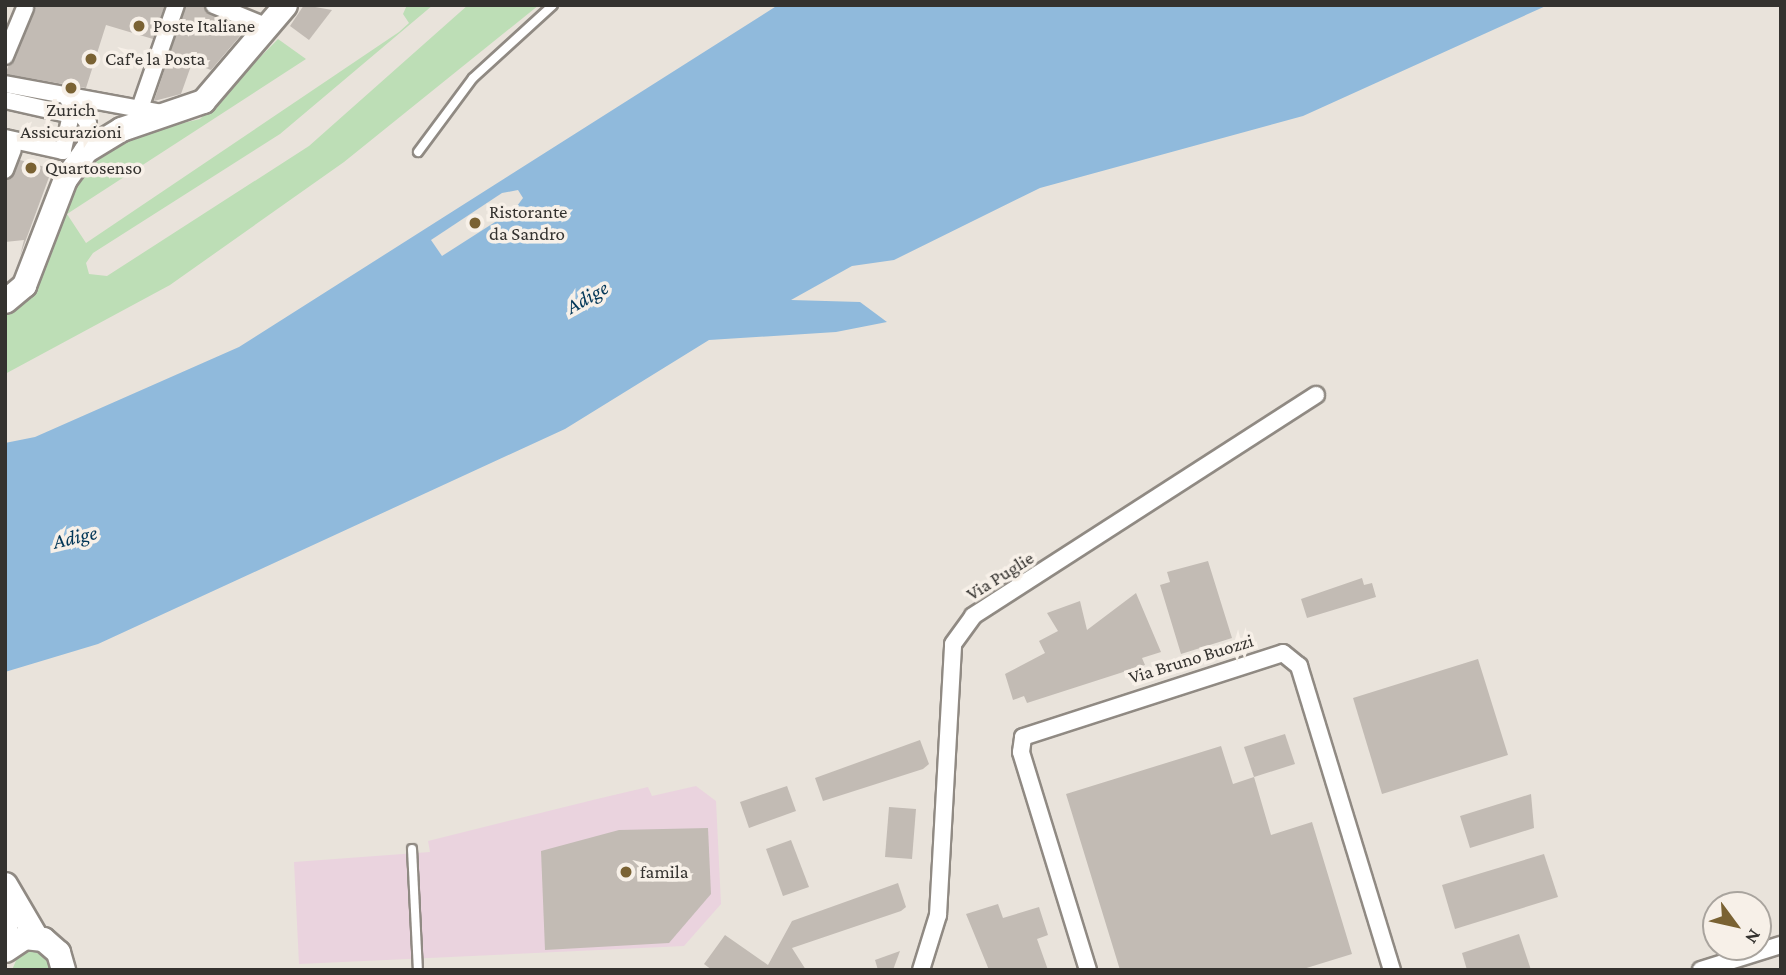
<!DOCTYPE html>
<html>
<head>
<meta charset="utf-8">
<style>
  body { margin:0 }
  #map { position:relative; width:1786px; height:975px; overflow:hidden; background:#e9e3db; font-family:"Crimson Pro",serif }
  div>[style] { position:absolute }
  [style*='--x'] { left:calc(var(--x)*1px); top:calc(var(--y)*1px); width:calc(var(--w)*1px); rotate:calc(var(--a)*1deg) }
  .commercial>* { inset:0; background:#ead3de }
  .green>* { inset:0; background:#bddeb6 }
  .water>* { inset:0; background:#90badc }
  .pier>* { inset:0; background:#e9e3db }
  .building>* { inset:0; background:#c2bbb4 }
  .roads { filter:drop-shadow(2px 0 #908a83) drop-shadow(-2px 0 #908a83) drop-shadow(0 2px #908a83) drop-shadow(0 -2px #908a83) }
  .lane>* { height:8px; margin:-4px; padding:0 4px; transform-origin:4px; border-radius:4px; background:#fff }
  .street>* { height:16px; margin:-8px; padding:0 8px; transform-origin:8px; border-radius:8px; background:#fff }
  .secondary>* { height:23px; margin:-11.5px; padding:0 11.5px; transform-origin:11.5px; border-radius:11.5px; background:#fff }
  .dots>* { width:19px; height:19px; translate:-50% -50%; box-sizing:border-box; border:4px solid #f7f0e8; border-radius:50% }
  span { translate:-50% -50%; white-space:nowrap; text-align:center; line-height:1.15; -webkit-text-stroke:7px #f7f0e8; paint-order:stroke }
  .poi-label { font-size:19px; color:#34322f }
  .left { translate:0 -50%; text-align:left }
  .street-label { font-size:19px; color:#34322f }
  .water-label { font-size:21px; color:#013657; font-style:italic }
  .frame { position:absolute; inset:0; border:7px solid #34322f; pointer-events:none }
  .north { position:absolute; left:1702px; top:891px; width:70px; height:70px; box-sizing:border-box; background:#f7f0e8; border:2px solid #a9a49e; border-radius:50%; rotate:123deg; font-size:19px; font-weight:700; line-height:28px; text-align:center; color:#34322f }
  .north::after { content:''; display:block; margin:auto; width:24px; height:32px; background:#7a6233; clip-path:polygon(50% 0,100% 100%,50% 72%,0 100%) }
</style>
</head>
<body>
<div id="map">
  <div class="commercial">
    <i style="clip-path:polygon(696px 786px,716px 801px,721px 904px,684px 946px,299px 964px,294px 862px,430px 852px,428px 841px,597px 799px,648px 787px,652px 796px)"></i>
  </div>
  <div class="green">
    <i style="clip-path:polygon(407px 5px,433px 5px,280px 134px,93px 253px,86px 263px,89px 274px,107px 276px,309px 146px,468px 5px,539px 5px,344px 162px,170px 285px,5px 374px,5px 311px,21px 302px,39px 275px,57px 219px,83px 168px,136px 134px,200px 119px,278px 39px,306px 59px,67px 214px,86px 243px,399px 32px,409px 23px,403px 14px)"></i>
    <i style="clip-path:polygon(31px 950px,47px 958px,50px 970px,12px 970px,18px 956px)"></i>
  </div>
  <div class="water">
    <i style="clip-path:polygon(778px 5px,1548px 5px,1303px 116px,1040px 188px,894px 260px,852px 266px,791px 300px,860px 302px,887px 322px,836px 332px,709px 340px,565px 429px,98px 644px,5px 672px,5px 443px,35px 437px,239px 347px)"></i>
  </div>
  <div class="pier">
    <i style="clip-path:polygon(518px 190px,523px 198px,514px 210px,442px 256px,431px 240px,502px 193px)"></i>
  </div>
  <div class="building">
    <i style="clip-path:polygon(35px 5px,165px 5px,153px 39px,106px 25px,86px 88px,5px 74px)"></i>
    <i style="clip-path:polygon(186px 5px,204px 5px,209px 14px,246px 29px,211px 70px,192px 63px,181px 94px,154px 101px)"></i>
    <i style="clip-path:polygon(304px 5px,332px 10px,309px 40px,290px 26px)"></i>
    <i style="clip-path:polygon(20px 160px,52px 169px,20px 256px,24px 240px,5px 242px,5px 180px)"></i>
    <i style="clip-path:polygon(1208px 561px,1232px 638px,1181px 654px,1160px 585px,1170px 582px,1167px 572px)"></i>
    <i style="clip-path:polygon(1362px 578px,1364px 585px,1372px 583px,1376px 597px,1307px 618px,1301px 599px)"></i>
    <i style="clip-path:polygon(1136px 593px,1161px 652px,1142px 658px,1145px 665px,1027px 703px,1024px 696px,1013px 700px,1005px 674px,1045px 653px,1039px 641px,1058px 631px,1047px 613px,1080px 601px,1087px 630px)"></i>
    <i style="clip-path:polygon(1478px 659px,1508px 755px,1382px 794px,1353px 698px)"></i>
    <i style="clip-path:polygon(1285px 734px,1295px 764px,1254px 777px,1244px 747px)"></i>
    <i style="clip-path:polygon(920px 740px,929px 764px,923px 769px,823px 801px,815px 778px)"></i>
    <i style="clip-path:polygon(1221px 746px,1233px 784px,1254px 777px,1271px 835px,1312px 822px,1352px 954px,1300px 970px,1120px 970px,1066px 794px)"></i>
    <i style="clip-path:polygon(787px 786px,796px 811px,749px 828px,740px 802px)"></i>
    <i style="clip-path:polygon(1531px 794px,1534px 828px,1470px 848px,1460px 816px)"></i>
    <i style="clip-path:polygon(889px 807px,916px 809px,912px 859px,885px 857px)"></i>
    <i style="clip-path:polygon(708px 828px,711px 894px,669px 943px,545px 950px,541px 851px,619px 830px)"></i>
    <i style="clip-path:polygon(791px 840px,809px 887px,783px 896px,766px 849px)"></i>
    <i style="clip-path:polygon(1544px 854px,1558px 897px,1455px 929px,1442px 885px)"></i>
    <i style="clip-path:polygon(898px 883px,906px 907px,901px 911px,792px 948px,806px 970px,712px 970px,704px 964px,725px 935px,768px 965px,792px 921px)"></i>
    <i style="clip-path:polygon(998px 904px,1003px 918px,1039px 907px,1048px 935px,1037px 939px,1048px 970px,989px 970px,966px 914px)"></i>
    <i style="clip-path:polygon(1519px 934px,1531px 970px,1467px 970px,1462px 953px)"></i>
    <i style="clip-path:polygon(900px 951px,893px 970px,878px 970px,875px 960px)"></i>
  </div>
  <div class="roads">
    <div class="lane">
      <i style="--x:418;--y:152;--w:92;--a:-53.4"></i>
      <i style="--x:473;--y:78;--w:108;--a:-42.4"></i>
      <i style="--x:412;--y:849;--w:121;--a:87.2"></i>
    </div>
    <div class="street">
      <i style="--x:214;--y:5;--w:58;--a:22.2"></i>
      <i style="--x:5;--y:56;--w:52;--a:-67.4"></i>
      <i style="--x:5;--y:84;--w:159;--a:10.5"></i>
      <i style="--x:68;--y:99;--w:31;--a:50"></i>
      <i style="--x:88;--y:123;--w:28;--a:96"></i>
      <i style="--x:5;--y:100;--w:68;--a:12.8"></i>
      <i style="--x:71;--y:115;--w:37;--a:103"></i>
      <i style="--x:63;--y:151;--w:59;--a:-167.4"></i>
      <i style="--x:139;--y:111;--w:112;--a:-70.8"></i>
      <i style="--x:5;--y:170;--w:22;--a:-69"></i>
      <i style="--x:921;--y:970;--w:58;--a:-72.8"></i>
      <i style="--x:938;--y:915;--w:271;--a:-86.8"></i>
      <i style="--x:953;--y:644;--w:34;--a:-54"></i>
      <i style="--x:973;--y:616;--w:408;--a:-32.8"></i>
      <i style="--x:1088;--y:970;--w:228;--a:-107.1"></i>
      <i style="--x:1021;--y:752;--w:15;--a:-82"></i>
      <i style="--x:1023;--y:737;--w:273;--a:-17.9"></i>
      <i style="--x:1283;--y:653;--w:21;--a:39"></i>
      <i style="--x:1299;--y:666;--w:318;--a:73"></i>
      <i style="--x:1701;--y:970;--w:84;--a:-17.4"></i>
    </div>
    <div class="secondary">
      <i style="--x:5;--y:301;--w:25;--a:-40"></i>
      <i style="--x:24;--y:285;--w:114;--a:-68.9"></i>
      <i style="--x:65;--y:179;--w:34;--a:-54"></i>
      <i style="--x:85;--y:151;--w:42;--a:-31.4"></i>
      <i style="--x:121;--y:129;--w:87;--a:-18.9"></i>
      <i style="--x:203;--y:101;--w:126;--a:-49.5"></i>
      <i style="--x:5;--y:884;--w:61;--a:59.7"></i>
      <i style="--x:5;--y:918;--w:30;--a:90"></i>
      <i style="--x:5;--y:950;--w:23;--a:-34"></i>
      <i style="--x:24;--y:937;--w:19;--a:6"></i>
      <i style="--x:43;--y:939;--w:20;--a:41"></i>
      <i style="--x:58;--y:952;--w:19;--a:74"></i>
    </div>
  </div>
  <div class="dots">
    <i style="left:139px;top:26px;background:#7a6233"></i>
    <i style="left:91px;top:59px;background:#7a6233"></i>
    <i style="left:71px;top:88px;background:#7a6233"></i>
    <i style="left:31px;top:168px;background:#7a6233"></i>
    <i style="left:475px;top:223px;background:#7a6233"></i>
    <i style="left:626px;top:872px;background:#7a6233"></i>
  </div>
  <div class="poi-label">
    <span class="left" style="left:153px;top:26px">Poste Italiane</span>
    <span class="left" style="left:105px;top:59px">Caf'e la Posta</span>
    <span style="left:71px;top:121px">Zurich<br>Assicurazioni</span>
    <span class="left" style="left:45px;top:168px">Quartosenso</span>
    <span class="left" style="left:489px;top:223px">Ristorante<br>da Sandro</span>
    <span class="left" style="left:640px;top:872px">famila</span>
  </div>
  <div class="street-label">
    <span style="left:1000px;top:576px;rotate:-32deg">Via Puglie</span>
    <span style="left:1191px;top:659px;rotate:-17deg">Via Bruno Buozzi</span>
  </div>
  <div class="water-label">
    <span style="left:587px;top:297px;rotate:-30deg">Adige</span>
    <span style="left:75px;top:537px;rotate:-13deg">Adige</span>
  </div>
  <div class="frame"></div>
  <div class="north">N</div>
</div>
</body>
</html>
